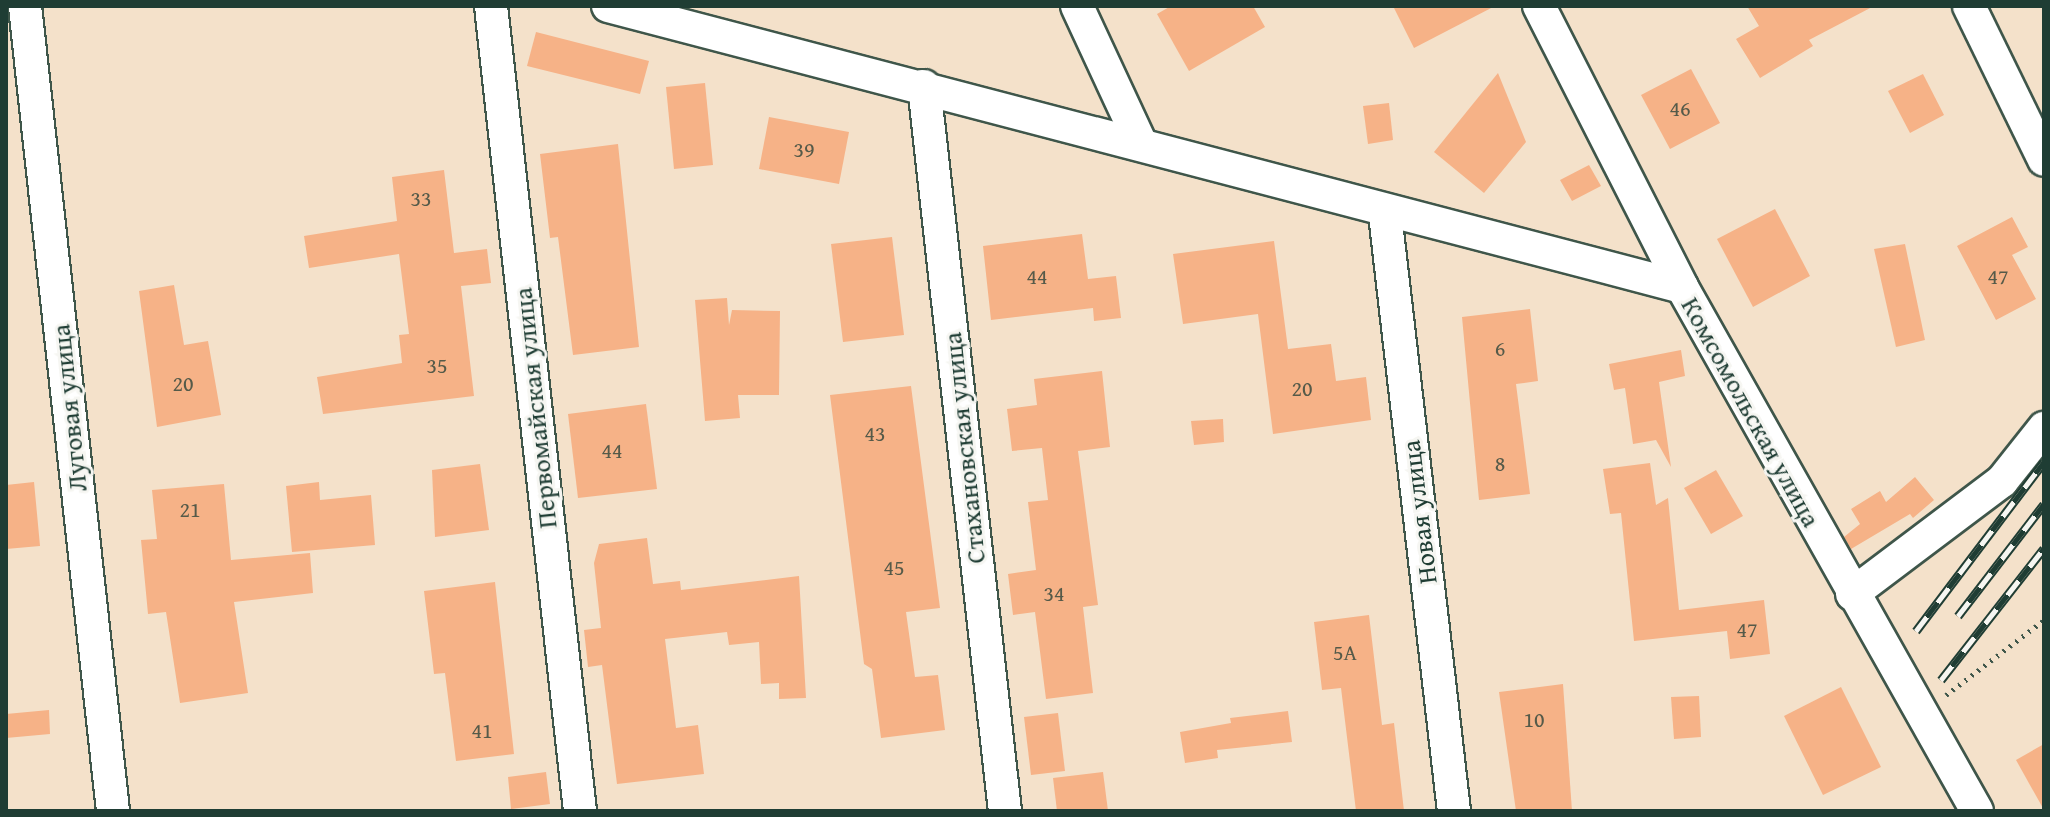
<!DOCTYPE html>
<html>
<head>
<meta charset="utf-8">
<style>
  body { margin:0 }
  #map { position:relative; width:2050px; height:817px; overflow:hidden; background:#f4e1ca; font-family:"Gentium Book Plus",serif }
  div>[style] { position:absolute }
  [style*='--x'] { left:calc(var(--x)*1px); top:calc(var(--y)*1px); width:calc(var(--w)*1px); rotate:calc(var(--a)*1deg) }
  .building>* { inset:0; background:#f6b287 }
  .path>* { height:5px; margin-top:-2.5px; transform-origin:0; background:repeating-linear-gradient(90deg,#3f564a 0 2px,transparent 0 8px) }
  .roads { filter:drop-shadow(2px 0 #3f564a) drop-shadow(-2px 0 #3f564a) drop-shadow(0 2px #3f564a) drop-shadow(0 -2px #3f564a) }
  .minor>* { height:32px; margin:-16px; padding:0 16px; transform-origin:16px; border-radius:16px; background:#fff }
  .rail>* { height:9px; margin-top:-4.5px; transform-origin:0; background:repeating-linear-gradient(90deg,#f6f6f2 0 18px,#1f3d34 0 36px); box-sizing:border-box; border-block:2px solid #1f3d34 }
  span { translate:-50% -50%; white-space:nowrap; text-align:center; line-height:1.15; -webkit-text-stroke:6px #f6f6f2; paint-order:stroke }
  .number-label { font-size:22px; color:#555a49 }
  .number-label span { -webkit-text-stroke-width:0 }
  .street-label { font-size:26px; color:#1f3d34 }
  .frame { position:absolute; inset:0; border:8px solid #1f3d34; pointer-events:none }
</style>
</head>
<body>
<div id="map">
  <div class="building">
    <i style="clip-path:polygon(1171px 6px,1253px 6px,1265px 27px,1189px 71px,1157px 14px)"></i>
    <i style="clip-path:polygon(1393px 6px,1495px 6px,1414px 48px)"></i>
    <i style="clip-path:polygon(1747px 6px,1874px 6px,1809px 40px,1813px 46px,1760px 78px,1736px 39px,1759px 26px)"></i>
    <i style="clip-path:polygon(536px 32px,649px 61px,640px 94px,527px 66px)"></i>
    <i style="clip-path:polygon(1691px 69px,1720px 123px,1670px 149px,1641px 95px)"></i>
    <i style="clip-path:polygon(1498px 73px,1526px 142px,1484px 193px,1434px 152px)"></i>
    <i style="clip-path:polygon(1923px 74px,1944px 115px,1910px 133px,1888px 91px)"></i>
    <i style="clip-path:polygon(705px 83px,713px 165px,674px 169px,666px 87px)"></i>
    <i style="clip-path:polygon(1389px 103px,1393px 140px,1368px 144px,1363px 106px)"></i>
    <i style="clip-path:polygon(769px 117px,849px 132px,839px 184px,759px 169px)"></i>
    <i style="clip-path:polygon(618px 144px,639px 347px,573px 355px,558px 237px,550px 238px,540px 154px)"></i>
    <i style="clip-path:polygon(1589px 165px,1601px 186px,1572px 201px,1560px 180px)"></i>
    <i style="clip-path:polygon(444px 170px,454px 253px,487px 249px,491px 283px,461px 286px,474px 396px,323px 414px,317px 377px,402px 363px,399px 335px,409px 334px,399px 254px,309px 268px,304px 236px,397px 221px,392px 177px)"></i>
    <i style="clip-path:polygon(1775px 209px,1810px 276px,1753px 307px,1717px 239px)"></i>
    <i style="clip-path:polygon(2012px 217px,2028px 247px,2012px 255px,2036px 299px,1996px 320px,1957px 246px)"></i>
    <i style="clip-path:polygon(1082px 234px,1088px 279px,1116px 276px,1121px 318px,1094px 321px,1093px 308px,991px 320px,983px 246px)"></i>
    <i style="clip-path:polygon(892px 237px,904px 335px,843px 342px,831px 244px)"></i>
    <i style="clip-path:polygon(1274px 241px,1288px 349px,1331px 344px,1336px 381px,1366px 377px,1371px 420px,1273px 434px,1258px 314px,1183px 324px,1173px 254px)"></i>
    <i style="clip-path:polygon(1905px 244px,1925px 340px,1896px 347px,1874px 249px)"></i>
    <i style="clip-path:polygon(174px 285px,184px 345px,208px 341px,221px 415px,157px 427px,139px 291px)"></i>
    <i style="clip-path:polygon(727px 298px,729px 325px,732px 310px,780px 311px,779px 395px,738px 395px,740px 418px,705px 421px,695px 300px)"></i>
    <i style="clip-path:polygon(1530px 309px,1538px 381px,1516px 384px,1530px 494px,1479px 500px,1462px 317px)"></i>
    <i style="clip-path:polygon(1681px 350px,1685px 376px,1659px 382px,1671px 467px,1656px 440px,1633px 444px,1625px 388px,1614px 390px,1609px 364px)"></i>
    <i style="clip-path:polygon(1102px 371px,1110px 447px,1078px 451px,1098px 605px,1083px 607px,1093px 693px,1046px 699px,1035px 612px,1013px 615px,1008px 574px,1036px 570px,1028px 502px,1048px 500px,1042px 448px,1012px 451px,1007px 409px,1037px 405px,1034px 379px)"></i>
    <i style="clip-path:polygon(911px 386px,940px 608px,906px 612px,915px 677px,938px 675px,945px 730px,881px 738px,872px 669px,864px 664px,830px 395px)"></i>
    <i style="clip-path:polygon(646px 404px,657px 489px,578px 498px,568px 414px)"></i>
    <i style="clip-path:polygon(1223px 419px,1224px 442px,1194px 445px,1191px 421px)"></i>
    <i style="clip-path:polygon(1650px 463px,1656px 505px,1668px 498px,1679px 610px,1764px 600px,1770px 654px,1730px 659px,1727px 631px,1634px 641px,1621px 513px,1610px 514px,1603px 469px)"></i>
    <i style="clip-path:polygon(480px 464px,489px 530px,435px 537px,432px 470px)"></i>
    <i style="clip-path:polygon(1716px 470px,1743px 516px,1711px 534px,1684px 488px)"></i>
    <i style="clip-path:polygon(1915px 477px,1934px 500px,1913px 518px,1910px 514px,1851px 549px,1844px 537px,1860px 524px,1851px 509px,1880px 491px,1886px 502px)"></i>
    <i style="clip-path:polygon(34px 482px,40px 546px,6px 549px,6px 485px)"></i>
    <i style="clip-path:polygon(319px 482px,320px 500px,371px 495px,375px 545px,292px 552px,286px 486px)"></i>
    <i style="clip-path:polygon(224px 484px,231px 560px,310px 553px,313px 593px,234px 602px,248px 693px,180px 703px,166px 612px,148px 614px,141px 540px,157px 539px,152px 490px)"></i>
    <i style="clip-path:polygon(647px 538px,653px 584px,680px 581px,681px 590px,799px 576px,806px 698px,779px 699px,779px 683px,761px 684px,759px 642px,729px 645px,727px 632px,665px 639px,676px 728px,698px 725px,704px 774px,617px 784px,602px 665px,588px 667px,584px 630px,601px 628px,594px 563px,599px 544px)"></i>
    <i style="clip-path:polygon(495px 582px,514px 754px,456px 761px,445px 673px,434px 674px,424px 591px)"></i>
    <i style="clip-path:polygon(1369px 615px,1382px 725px,1394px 723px,1404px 811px,1356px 811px,1341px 688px,1322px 690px,1314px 622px)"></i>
    <i style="clip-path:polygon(1563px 684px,1572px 811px,1516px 811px,1499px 692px)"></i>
    <i style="clip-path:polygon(1841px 687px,1881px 767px,1823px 795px,1784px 716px)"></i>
    <i style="clip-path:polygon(1699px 696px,1701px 737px,1674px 739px,1671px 697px)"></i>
    <i style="clip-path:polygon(49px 710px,50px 734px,6px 738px,6px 714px)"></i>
    <i style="clip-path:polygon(1288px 711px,1292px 742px,1217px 750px,1218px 758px,1185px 763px,1180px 732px,1231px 723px,1230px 718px)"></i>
    <i style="clip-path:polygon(1058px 713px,1065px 771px,1031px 775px,1024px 717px)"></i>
    <i style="clip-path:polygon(2044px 744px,2044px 810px,2016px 760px)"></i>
    <i style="clip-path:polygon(546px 772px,550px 804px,511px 809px,508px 777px)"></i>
    <i style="clip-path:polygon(1103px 772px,1108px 811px,1057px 811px,1053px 778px)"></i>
  </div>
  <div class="path">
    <i style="--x:1946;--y:695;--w:123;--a:-37.4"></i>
  </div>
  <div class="roads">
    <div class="minor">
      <i style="--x:25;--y:6;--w:810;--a:83.76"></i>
      <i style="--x:491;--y:6;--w:810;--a:83.69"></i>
      <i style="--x:608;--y:6;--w:1110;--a:14.66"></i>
      <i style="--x:1077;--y:6;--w:150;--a:65.1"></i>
      <i style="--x:1539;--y:6;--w:315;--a:63"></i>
      <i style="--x:1682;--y:287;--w:601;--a:60.62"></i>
      <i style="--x:1969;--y:6;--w:171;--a:64"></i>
      <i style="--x:924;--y:86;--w:730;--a:83.63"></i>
      <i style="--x:1385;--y:214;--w:601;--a:83.41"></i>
      <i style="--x:1852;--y:594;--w:188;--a:-37"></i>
      <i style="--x:2002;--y:481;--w:68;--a:-51.6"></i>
    </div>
  </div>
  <div class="rail">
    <i style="--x:1958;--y:616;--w:141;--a:-52.5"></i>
    <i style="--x:1916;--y:631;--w:212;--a:-52.9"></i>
    <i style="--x:1941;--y:680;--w:167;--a:-52"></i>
  </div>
  <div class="number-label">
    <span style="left:1680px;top:109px">46</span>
    <span style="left:804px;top:150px">39</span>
    <span style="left:421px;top:199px">33</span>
    <span style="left:1037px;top:277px">44</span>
    <span style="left:1998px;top:277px">47</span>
    <span style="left:1500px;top:349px">6</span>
    <span style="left:437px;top:366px">35</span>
    <span style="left:183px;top:384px">20</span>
    <span style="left:1302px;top:389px">20</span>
    <span style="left:875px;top:434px">43</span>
    <span style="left:612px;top:451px">44</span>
    <span style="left:1500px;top:464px">8</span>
    <span style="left:190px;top:510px">21</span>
    <span style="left:894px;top:568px">45</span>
    <span style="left:1054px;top:594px">34</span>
    <span style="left:1747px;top:630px">47</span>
    <span style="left:1345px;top:653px">5А</span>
    <span style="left:1534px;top:720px">10</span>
    <span style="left:482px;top:731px">41</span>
  </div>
  <div class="street-label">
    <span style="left:69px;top:408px;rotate:-96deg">Луговая улица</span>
    <span style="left:535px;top:408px;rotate:-96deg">Первомайская улица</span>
    <span style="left:1751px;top:412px;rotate:61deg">Комсомольская улица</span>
    <span style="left:964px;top:448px;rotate:-96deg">Стахановская улица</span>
    <span style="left:1419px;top:512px;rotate:-97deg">Новая улица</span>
  </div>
  <div class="frame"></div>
</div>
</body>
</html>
